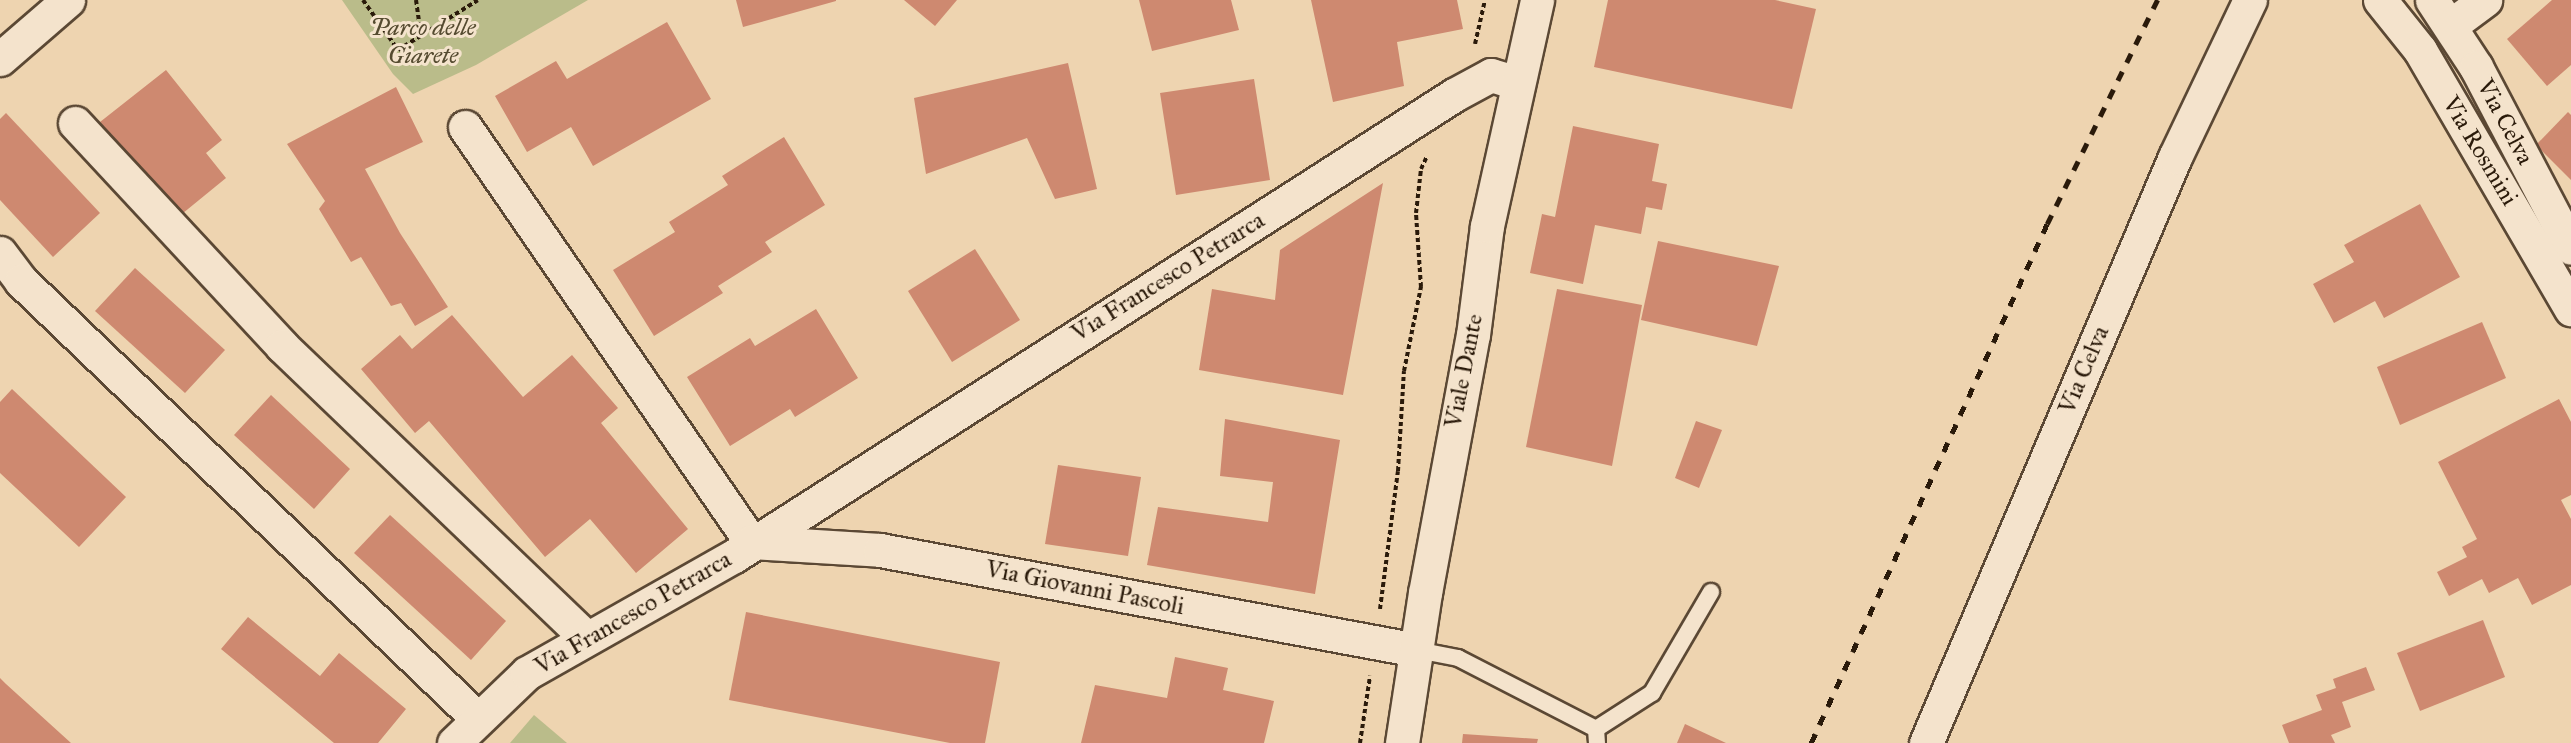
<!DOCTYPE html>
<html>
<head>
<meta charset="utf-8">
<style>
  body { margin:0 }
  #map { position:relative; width:2571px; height:743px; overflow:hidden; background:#eed4b0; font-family:"IM FELL Great Primer",serif }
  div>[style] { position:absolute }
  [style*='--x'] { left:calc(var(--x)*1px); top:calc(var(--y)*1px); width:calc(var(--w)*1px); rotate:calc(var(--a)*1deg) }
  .green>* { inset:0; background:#babc8a }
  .building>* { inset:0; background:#ce8970 }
  .path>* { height:4px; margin-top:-2px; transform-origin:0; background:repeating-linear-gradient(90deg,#2a1a0a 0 4.5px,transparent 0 7.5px) }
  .roads { filter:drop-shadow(2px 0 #5b4834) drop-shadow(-2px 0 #5b4834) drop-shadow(0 2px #5b4834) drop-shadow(0 -2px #5b4834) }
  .service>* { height:16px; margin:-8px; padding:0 8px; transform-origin:8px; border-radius:8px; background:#f4e3cc }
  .minor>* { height:33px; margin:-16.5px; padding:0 16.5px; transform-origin:16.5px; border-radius:16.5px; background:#f4e3cc }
  .tertiary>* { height:33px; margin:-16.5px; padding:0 16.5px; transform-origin:16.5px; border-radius:16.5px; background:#f4e3cc }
  .secondary>* { height:33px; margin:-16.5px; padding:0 16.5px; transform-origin:16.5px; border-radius:16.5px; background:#f4e3cc }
  .rail>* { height:4.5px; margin-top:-2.25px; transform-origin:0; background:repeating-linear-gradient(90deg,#2a1a0a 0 10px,transparent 0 20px) }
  span { translate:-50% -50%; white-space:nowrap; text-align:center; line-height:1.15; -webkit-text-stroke:6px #f4e3cc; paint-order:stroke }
  .park-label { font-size:24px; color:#554b30; font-style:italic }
  .street-label { font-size:24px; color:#2a1a0a }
</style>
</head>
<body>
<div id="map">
  <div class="green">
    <i style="clip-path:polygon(342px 0,588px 0,476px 65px,413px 94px,393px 74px)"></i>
    <i style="clip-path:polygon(534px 715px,567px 743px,510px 743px)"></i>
  </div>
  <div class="building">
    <i style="clip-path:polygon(736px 0,836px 0,836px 1px,743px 27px)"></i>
    <i style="clip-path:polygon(904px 0,957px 0,935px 26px)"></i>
    <i style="clip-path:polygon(1139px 0,1231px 0,1239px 30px,1152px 51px)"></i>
    <i style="clip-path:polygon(1311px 0,1457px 0,1463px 29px,1397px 42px,1404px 86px,1333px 102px)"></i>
    <i style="clip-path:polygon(1608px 0,1775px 0,1816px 9px,1792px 109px,1594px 67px)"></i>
    <i style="clip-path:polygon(2552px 0,2571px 0,2571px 65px,2547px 86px,2507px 39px)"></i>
    <i style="clip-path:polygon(667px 22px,711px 99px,593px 166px,571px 127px,527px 152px,495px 96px,556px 61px,567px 79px)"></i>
    <i style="clip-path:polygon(1068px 63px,1097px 189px,1055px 199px,1027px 138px,926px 174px,914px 98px)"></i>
    <i style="clip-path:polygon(166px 70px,222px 140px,206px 153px,226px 178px,177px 218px,100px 122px)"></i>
    <i style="clip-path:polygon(1254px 79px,1270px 180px,1176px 195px,1160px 93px)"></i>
    <i style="clip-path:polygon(396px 87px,423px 142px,365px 169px,400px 233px,448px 307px,415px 326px,401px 303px,391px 306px,361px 257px,351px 262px,319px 209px,325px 201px,287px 144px)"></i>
    <i style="clip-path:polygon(2568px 112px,2571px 115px,2571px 180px,2536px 145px)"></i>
    <i style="clip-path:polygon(6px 113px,100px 213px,53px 257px,0 200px,0 119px)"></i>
    <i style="clip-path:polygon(1573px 126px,1659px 144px,1652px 181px,1667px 184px,1662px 210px,1646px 207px,1641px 234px,1595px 225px,1583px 284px,1530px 273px,1542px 214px,1555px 217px)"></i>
    <i style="clip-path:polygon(784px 137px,825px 205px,765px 242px,772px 252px,718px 286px,723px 293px,654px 336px,613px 270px,675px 232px,669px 222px,728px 185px,722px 176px)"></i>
    <i style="clip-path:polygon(1383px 183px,1343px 395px,1199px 370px,1212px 289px,1275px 300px,1280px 250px)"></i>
    <i style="clip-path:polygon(2420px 204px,2460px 277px,2384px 318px,2375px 301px,2334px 323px,2313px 284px,2354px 262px,2344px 245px)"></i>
    <i style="clip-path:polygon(1658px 241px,1779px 266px,1757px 346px,1641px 320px)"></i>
    <i style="clip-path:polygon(975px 249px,1020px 320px,952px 362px,908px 291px)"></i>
    <i style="clip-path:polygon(135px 268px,225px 350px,185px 393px,95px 311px)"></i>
    <i style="clip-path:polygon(1557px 289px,1642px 305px,1612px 466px,1526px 447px)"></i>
    <i style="clip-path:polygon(816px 309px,858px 378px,795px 417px,790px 409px,730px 446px,687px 377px,750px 338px,755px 346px)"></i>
    <i style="clip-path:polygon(452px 315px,523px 397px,572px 355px,618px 408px,601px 423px,688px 529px,636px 573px,590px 519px,545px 557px,429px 421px,415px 433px,361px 369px,400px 335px,412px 349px)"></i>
    <i style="clip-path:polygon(2482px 322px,2506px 378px,2400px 425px,2377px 367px)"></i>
    <i style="clip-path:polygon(12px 389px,126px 497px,79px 547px,0 473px,0 402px)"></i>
    <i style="clip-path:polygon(271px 395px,350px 469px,314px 509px,234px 435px)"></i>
    <i style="clip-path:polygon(2559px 399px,2571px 422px,2571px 495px,2561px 500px,2571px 519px,2571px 585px,2532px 605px,2518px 578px,2489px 593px,2482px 579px,2449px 596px,2437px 572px,2467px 557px,2462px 547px,2477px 539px,2438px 462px)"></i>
    <i style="clip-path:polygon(1225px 419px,1340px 440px,1315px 594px,1147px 565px,1158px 507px,1268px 522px,1273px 482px,1220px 476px)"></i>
    <i style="clip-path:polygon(1696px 421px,1722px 430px,1699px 488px,1675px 478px)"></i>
    <i style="clip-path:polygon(1058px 465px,1141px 477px,1128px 556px,1045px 544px)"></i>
    <i style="clip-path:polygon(390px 515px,506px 621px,471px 660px,354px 553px)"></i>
    <i style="clip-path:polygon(746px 612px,1000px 662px,985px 743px,950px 743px,729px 700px)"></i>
    <i style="clip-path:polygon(248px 617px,320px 676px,339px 653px,406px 709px,378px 743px,334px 743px,221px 649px)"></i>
    <i style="clip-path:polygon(2483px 620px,2505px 677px,2420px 711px,2397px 653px)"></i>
    <i style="clip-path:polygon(1175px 657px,1228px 668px,1223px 690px,1274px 701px,1264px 743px,1081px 743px,1095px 685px,1167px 698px)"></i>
    <i style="clip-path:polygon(2366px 667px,2375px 690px,2342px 702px,2351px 727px,2331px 735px,2335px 743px,2289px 743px,2282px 725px,2322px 710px,2316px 695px,2336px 688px,2333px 679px)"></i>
    <i style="clip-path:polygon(0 678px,6px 684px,71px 743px,0 743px)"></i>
    <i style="clip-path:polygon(1685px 724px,1726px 743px,1677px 743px)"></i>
    <i style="clip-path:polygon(1463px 734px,1538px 739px,1537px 743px,1462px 743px)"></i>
  </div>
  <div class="path">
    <i style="--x:363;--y:0;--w:61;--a:55"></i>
    <i style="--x:398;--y:50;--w:94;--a:-32"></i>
    <i style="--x:416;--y:0;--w:36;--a:82"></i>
    <i style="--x:1475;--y:44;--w:45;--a:-77.2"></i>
    <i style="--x:1380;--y:609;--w:139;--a:-82.6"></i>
    <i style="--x:1398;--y:471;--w:100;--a:-86.6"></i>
    <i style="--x:1404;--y:371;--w:86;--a:-78.6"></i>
    <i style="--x:1421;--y:287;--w:74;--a:-93.9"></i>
    <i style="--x:1416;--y:213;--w:44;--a:-83.5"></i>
    <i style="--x:1421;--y:169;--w:14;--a:-65"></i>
    <i style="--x:1360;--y:743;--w:68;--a:-81.5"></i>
  </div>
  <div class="roads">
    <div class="service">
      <i style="--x:1417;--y:650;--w:42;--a:11"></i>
      <i style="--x:1458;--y:658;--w:155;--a:27.2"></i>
      <i style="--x:1596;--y:729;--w:14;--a:86"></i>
      <i style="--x:1596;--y:729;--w:67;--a:-32.7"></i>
      <i style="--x:1652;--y:693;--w:117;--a:-59.7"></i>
    </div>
    <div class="minor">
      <i style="--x:2432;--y:0;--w:80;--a:56.7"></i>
      <i style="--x:2476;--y:67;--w:204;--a:62.3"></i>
      <i style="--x:2450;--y:26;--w:44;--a:-36.6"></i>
      <i style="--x:0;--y:59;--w:90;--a:-40.9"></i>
      <i style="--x:75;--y:123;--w:304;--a:47.1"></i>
      <i style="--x:282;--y:346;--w:422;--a:43.8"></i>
      <i style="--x:465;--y:127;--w:504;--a:55.43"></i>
      <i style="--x:0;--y:253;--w:35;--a:53"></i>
      <i style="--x:21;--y:281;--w:633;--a:43.78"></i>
      <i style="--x:751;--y:542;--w:129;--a:3.5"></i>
      <i style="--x:880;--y:550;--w:546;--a:10.55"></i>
      <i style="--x:454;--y:743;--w:101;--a:-43.8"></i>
      <i style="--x:527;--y:673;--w:238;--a:-29.5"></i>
      <i style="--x:734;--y:556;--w:855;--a:-32.63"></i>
      <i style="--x:1454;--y:95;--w:42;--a:-28.4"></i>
      <i style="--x:1491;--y:75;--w:27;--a:17"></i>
      <i style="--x:1926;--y:743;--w:637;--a:-66.98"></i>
      <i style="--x:2175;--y:157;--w:174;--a:-64.5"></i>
    </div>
    <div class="tertiary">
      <i style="--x:2380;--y:0;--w:64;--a:51.3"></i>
      <i style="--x:2420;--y:50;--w:300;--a:59.8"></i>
    </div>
    <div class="secondary">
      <i style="--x:1402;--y:743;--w:152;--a:-81.3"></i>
      <i style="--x:1425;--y:593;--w:262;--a:-79.5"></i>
      <i style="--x:1473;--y:335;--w:110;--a:-82.7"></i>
      <i style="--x:1487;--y:226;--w:231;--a:-77.5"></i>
    </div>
  </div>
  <div class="rail">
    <i style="--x:1811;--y:743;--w:570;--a:-65.55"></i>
    <i style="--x:2047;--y:224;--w:250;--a:-63.8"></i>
  </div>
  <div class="park-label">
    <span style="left:423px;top:42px">Parco delle<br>Giarete</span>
  </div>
  <div class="street-label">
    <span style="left:2505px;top:122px;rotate:62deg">Via Celva</span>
    <span style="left:2480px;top:151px;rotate:59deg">Via Rosmini</span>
    <span style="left:1168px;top:277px;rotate:-32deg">Via Francesco Petrarca</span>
    <span style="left:2084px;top:370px;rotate:-67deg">Via Celva</span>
    <span style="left:1464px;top:371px;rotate:-79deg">Viale Dante</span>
    <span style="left:1085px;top:588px;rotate:11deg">Via Giovanni Pascoli</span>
    <span style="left:633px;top:613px;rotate:-30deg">Via Francesco Petrarca</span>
  </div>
</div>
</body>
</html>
